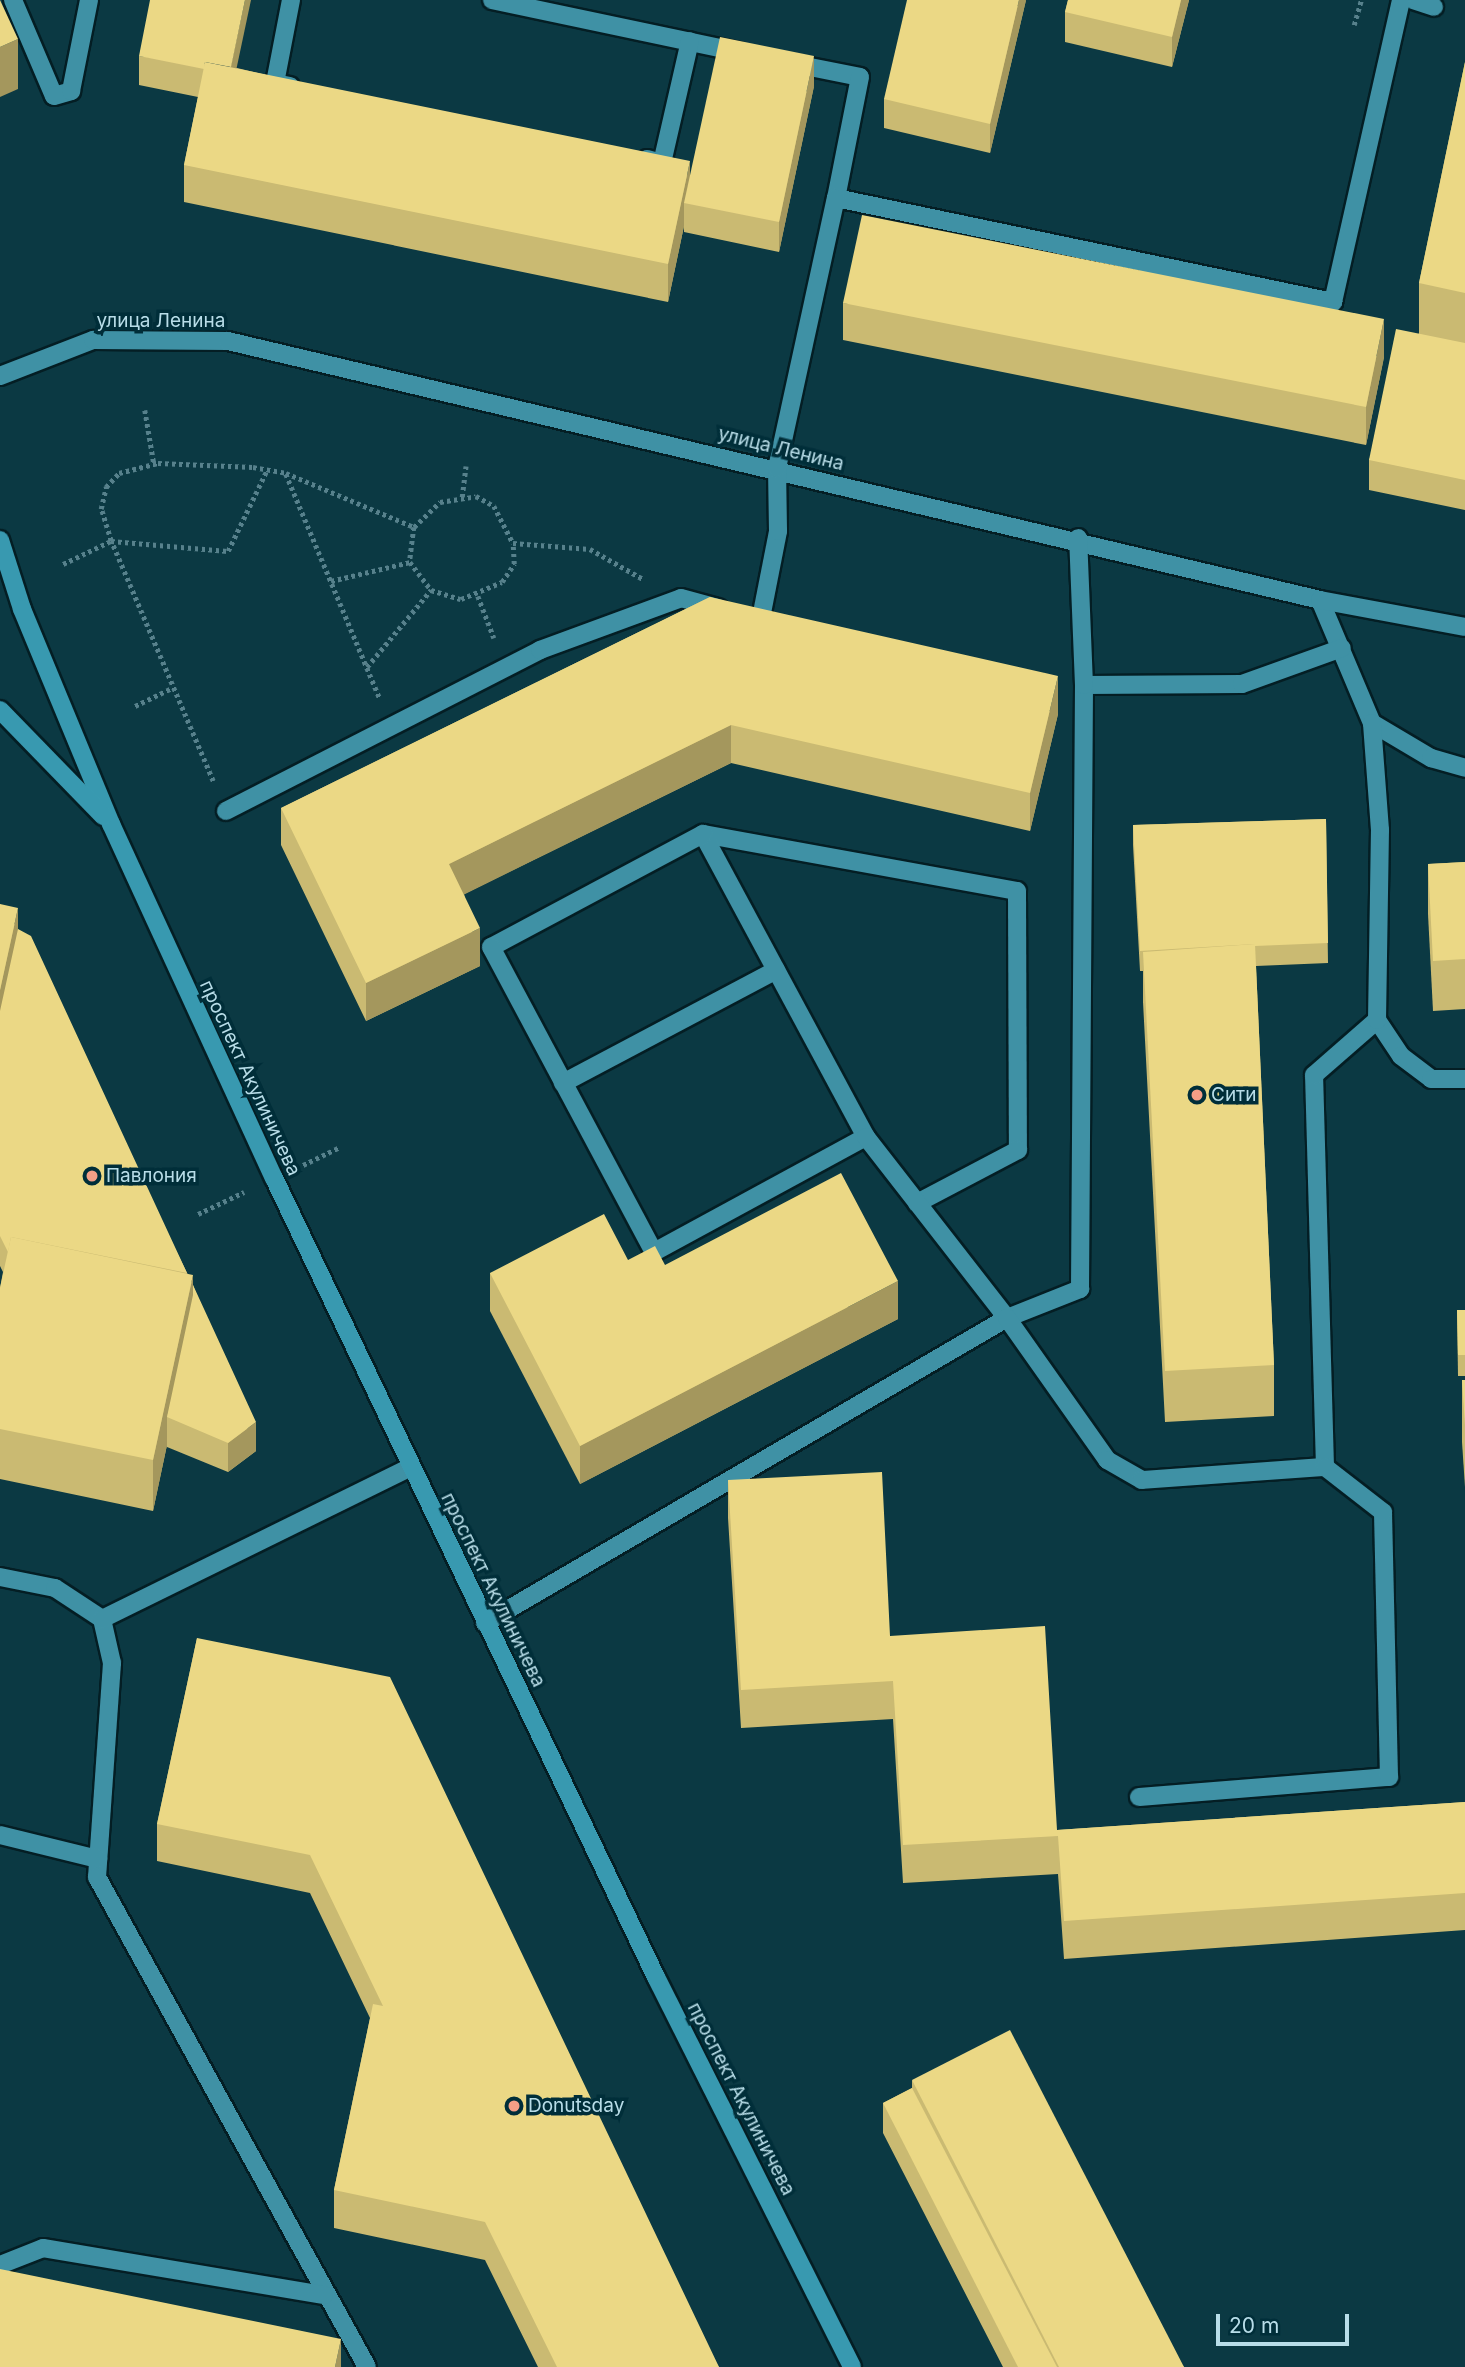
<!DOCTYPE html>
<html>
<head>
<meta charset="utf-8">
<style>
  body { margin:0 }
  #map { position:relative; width:1465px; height:2367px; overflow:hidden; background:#0b3943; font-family:Inter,sans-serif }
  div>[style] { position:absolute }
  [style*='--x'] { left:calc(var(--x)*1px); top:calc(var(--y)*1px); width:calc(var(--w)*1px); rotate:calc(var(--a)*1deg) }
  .path>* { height:4.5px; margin-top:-2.25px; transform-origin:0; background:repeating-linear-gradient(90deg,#57818c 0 3.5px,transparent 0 7px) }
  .roads { filter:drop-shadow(2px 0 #041e24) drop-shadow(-2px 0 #041e24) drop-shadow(0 2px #041e24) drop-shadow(0 -2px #041e24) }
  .minor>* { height:18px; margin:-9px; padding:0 9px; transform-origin:9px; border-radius:9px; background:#3f91a5 }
  .major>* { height:18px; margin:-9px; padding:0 9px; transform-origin:9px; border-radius:9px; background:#3899b0 }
  .wall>* { inset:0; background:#caba72 }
  .shaded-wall>* { inset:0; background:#a4975d }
  .building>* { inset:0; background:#ebd885 }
  .dots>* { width:19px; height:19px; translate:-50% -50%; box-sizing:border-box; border:4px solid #002e39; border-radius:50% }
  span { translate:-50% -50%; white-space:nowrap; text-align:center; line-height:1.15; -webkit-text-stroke:7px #002e39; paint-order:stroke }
  .street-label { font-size:19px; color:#b8dde8 }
  .poi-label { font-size:19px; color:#b8dde8 }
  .left { translate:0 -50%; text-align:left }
  .scale { position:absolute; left:1216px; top:2314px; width:133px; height:32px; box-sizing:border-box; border:4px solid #b8dde8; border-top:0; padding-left:9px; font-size:21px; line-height:24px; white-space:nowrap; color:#b8dde8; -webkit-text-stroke:5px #002e39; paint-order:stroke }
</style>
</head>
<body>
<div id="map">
  <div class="path">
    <i style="--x:1354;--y:25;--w:26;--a:-74"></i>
    <i style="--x:145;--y:410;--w:55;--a:80.5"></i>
    <i style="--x:286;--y:474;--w:244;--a:67.3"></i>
    <i style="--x:462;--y:497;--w:31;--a:-83"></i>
    <i style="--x:414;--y:527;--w:35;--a:97"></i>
    <i style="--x:410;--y:562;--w:35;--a:53"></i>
    <i style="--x:431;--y:590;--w:31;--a:17"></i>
    <i style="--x:461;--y:599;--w:44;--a:-22.5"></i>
    <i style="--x:502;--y:582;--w:22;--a:-56"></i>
    <i style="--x:514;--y:564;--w:21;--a:-93"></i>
    <i style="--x:63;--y:564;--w:53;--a:-25.6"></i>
    <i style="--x:111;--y:541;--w:117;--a:4.9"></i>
    <i style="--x:228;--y:551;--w:90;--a:-64.3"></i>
    <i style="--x:331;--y:581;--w:81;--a:-13.5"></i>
    <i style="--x:478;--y:596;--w:45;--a:69.1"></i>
    <i style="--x:367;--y:667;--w:100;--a:-50.3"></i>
    <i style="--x:135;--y:706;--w:41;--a:-25.9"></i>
    <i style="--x:213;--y:781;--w:261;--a:-113"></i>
    <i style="--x:111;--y:541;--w:34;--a:-107"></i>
    <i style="--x:101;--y:509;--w:23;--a:-77"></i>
    <i style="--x:106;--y:487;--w:19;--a:-47"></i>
    <i style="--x:119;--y:473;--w:40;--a:-14.4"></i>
    <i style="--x:158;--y:463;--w:95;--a:2.4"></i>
    <i style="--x:253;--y:467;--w:34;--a:10"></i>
    <i style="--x:286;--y:473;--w:139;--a:22.9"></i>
    <i style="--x:414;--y:527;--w:36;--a:-44"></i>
    <i style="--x:440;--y:502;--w:36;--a:-9"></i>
    <i style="--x:476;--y:496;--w:21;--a:29"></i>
    <i style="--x:494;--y:506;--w:42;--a:62.8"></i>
    <i style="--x:513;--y:543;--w:77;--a:4.5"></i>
    <i style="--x:590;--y:549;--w:61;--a:29.5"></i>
    <i style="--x:303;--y:1165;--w:41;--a:-25.9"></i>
    <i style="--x:198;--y:1214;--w:51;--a:-25.6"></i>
  </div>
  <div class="roads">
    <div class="minor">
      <i style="--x:13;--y:0;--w:104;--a:66.9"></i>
      <i style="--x:54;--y:96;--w:18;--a:-16"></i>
      <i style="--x:71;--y:91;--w:93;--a:-78.8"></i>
      <i style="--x:492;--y:0;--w:252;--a:11.9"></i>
      <i style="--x:1413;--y:0;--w:22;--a:18"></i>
      <i style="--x:790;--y:63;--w:71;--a:11.3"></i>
      <i style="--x:860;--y:77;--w:123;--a:101.2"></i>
      <i style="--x:836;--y:198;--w:508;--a:11.82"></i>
      <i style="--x:1333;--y:302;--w:310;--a:-77.3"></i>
      <i style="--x:290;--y:86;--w:15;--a:-169"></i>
      <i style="--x:275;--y:83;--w:85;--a:-79.1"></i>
      <i style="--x:647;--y:159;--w:16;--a:15"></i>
      <i style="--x:662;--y:163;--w:125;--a:-77.1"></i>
      <i style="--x:0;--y:376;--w:100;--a:-21.2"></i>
      <i style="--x:93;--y:340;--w:135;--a:0.4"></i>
      <i style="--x:228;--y:341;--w:1122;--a:13.34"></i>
      <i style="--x:1320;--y:600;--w:134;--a:67.1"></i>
      <i style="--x:1372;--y:723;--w:69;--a:30.7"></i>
      <i style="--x:1431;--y:758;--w:35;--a:16"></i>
      <i style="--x:1320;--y:600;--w:147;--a:10.5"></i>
      <i style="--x:761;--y:618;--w:89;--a:-78.9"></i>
      <i style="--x:778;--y:531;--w:63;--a:-90.9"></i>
      <i style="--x:777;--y:468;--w:276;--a:-77.7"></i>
      <i style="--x:1084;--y:685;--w:158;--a:-0.4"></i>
      <i style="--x:1242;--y:684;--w:106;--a:-19.8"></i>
      <i style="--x:226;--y:811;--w:353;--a:-27.1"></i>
      <i style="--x:540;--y:650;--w:150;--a:-20.2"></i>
      <i style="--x:681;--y:598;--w:39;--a:15"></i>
      <i style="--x:703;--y:834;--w:319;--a:10.3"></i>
      <i style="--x:1017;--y:891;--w:259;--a:89.8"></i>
      <i style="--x:1018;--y:1150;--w:114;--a:152.3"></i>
      <i style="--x:1377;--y:1020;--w:43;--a:56.3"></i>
      <i style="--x:1401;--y:1056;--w:38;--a:37"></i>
      <i style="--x:1431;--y:1079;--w:34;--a:0"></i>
      <i style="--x:563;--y:1083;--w:241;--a:-27.9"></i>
      <i style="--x:866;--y:1137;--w:344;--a:-118.3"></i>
      <i style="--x:703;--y:834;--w:240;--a:151.9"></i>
      <i style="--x:491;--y:947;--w:346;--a:61.9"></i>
      <i style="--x:654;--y:1252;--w:241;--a:-28.5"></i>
      <i style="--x:866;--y:1137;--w:229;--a:52.1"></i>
      <i style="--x:1007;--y:1318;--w:79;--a:-21.7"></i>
      <i style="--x:1080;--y:1289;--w:604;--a:-89.62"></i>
      <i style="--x:1084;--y:685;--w:147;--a:-92.3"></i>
      <i style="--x:0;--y:1577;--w:56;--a:11.3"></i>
      <i style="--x:55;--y:1588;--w:56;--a:33.4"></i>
      <i style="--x:102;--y:1619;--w:45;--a:77.2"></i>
      <i style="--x:112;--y:1663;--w:215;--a:94"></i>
      <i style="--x:97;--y:1877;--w:559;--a:61.14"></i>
      <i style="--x:102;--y:1619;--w:344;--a:-26.2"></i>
      <i style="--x:485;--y:1623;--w:605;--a:-30.3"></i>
      <i style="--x:1007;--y:1318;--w:174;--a:54.8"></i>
      <i style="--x:1107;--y:1460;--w:40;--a:29.7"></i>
      <i style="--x:1142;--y:1480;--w:183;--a:-4.1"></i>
      <i style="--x:1325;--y:1467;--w:392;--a:-91.6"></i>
      <i style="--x:1314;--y:1075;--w:84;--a:-41.1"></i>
      <i style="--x:1377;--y:1020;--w:190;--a:-89.1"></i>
      <i style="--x:1380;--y:830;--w:107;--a:-94.3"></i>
      <i style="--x:1139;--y:1797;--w:251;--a:-4.6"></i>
      <i style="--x:1389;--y:1777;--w:265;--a:-91.3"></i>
      <i style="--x:1383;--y:1512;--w:73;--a:-142.2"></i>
      <i style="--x:0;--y:1835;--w:101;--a:13.8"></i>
      <i style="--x:0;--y:2265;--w:46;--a:-21.6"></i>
      <i style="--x:43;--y:2248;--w:285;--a:9.5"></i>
    </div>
    <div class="major">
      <i style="--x:0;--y:540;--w:72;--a:72.3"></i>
      <i style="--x:22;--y:609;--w:233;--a:67.5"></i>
      <i style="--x:111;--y:824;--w:390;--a:65.3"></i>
      <i style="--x:274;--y:1178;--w:886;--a:64.45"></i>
      <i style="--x:656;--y:1977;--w:436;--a:63.3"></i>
      <i style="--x:0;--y:710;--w:148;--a:45.8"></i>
    </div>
  </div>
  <div class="wall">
    <i style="clip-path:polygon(1026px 0,990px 153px,884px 128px,884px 99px)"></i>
    <i style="clip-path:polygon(1068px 0,1189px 0,1172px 67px,1065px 42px,1065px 12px)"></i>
    <i style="clip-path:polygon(139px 56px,237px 68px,690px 176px,814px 86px,779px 252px,684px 232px,684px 226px,668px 302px,184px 202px,184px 165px,198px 97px,139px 85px)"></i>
    <i style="clip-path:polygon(1465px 62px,1465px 510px,1369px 490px,1369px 460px,1419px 333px,1419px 283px)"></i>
    <i style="clip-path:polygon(843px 303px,1384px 357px,1366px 445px,843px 340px)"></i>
    <i style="clip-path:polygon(710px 597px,1058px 714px,1030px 831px,731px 763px,464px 894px,480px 966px,366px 1021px,281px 845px,281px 808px)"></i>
    <i style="clip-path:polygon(1326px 819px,1328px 963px,1256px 966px,1274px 1365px,1274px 1416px,1165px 1422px,1143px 1002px,1143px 971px,1140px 971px,1133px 845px,1133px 825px)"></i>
    <i style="clip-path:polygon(1465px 862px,1465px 1009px,1433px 1011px,1428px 914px,1428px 864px)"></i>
    <i style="clip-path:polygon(0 904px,18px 929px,193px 1285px,256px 1451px,228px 1472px,167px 1447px,167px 1445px,153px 1511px,0 1479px,0 1288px,3px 1272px,0 1266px)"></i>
    <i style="clip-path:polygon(628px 1260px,665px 1265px,898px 1319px,580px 1484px,490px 1311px,490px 1273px)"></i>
    <i style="clip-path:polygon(1457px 1310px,1465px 1310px,1465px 1376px,1458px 1376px)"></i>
    <i style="clip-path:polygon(1462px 1380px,1465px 1380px,1465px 1487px,1462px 1442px)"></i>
    <i style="clip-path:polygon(728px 1480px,890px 1636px,1057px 1830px,1465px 1802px,1465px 1930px,1064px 1959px,1058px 1874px,903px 1883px,893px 1719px,741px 1728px,728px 1518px)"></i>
    <i style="clip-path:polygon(197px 1638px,719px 2367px,538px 2367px,485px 2260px,334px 2228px,334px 2190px,370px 2018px,310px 1893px,157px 1861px,157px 1824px)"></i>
    <i style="clip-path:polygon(912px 2080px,1184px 2367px,1003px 2367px,883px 2133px,883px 2103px,912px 2088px)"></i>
  </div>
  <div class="shaded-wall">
    <i style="clip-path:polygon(245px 0,251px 0,229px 104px,229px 74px)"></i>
    <i style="clip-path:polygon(1019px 0,1026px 0,990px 153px,990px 124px)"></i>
    <i style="clip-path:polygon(1181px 0,1189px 0,1172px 67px,1172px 37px)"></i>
    <i style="clip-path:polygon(18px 39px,18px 89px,0 97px,0 47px)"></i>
    <i style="clip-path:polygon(814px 56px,814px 86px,779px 252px,779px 222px)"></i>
    <i style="clip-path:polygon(690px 161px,690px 199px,684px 203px,684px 226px,668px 302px,668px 264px)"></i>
    <i style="clip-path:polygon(1384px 319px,1384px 357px,1366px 445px,1366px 407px)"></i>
    <i style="clip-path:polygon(1058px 676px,1058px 714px,1030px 831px,1030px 793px)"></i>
    <i style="clip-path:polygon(731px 725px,731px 763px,449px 902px,449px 864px)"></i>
    <i style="clip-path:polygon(18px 908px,18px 958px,0 1040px,0 990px)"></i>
    <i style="clip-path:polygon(480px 928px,480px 966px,366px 1021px,366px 983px)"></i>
    <i style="clip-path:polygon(193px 1275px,193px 1325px,167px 1417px,167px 1445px,153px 1511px,153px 1460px)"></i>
    <i style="clip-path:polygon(898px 1281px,898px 1319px,580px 1484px,580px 1446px)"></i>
    <i style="clip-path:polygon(256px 1422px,256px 1451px,228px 1472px,228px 1443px)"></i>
    <i style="clip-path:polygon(341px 2339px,341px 2367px,335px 2367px)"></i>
  </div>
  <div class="building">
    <i style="clip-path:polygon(0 0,18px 39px,0 47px)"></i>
    <i style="clip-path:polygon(150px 0,245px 0,231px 67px,205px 62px,204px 69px,139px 56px)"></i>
    <i style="clip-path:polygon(907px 0,1019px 0,990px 124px,884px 99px)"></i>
    <i style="clip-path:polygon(1068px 0,1181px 0,1172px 37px,1065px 12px)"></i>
    <i style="clip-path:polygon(720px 37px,814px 56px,779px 222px,684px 203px)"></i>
    <i style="clip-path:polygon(205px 62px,690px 161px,668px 264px,184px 165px)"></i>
    <i style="clip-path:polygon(1465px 62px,1465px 293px,1419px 283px)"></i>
    <i style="clip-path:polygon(862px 215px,1384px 319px,1366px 407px,843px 303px)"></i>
    <i style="clip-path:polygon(1396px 329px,1465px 343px,1465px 480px,1369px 460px)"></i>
    <i style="clip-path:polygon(710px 597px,1058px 676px,1030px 793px,731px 725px,449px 864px,480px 928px,366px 983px,281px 808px)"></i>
    <i style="clip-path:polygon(1326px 819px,1328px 943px,1255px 946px,1255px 944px,1140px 951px,1133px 825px)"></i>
    <i style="clip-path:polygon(1465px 862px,1465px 959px,1433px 961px,1428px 864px)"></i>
    <i style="clip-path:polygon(0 904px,18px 908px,0 990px)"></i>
    <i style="clip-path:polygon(18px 929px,31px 936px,187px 1273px,11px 1237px,8px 1252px,0 1236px,0 1011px)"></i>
    <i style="clip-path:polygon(1255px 944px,1274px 1365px,1165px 1371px,1143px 952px)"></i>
    <i style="clip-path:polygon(841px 1173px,898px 1281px,580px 1446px,490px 1273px,604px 1214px,628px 1260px,655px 1246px,665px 1265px)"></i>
    <i style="clip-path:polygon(11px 1237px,193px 1275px,153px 1460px,0 1429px,0 1288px)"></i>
    <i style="clip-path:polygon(193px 1285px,256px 1422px,228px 1443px,167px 1417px,193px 1295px)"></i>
    <i style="clip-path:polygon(1457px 1310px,1465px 1310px,1465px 1355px,1458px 1355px)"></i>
    <i style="clip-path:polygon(1462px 1380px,1465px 1380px,1465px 1425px)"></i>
    <i style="clip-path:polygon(882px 1472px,890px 1636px,1045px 1626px,1057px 1830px,1465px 1802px,1465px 1893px,1064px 1921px,1058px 1836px,903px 1845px,893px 1681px,741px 1690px,728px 1480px)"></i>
    <i style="clip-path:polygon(197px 1638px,390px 1677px,719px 2367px,557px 2367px,485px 2222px,334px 2190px,373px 2004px,383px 2006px,310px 1855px,157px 1824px)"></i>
    <i style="clip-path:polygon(1010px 2030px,1184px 2367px,1059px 2367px,912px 2080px)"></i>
    <i style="clip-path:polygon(912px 2088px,1057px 2367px,1018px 2367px,883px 2103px)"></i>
    <i style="clip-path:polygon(0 2269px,341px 2339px,335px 2367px,0 2367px)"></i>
  </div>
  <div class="dots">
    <i style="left:1197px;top:1095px;background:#f49e86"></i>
    <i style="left:92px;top:1176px;background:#f49e86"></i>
    <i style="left:514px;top:2106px;background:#f49e86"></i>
  </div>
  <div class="street-label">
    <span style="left:161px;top:321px">улица Ленина</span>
    <span style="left:781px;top:449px;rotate:14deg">улица Ленина</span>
    <span style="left:250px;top:1078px;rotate:65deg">проспект Акулиничева</span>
    <span style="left:493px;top:1590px;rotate:64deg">проспект Акулиничева</span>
    <span style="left:741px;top:2099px;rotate:63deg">проспект Акулиничева</span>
  </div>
  <div class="poi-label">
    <span class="left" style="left:1211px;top:1095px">Сити</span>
    <span class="left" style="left:106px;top:1176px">Павлония</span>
    <span class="left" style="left:528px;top:2106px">Donutsday</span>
  </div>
  <div class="scale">20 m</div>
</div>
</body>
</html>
